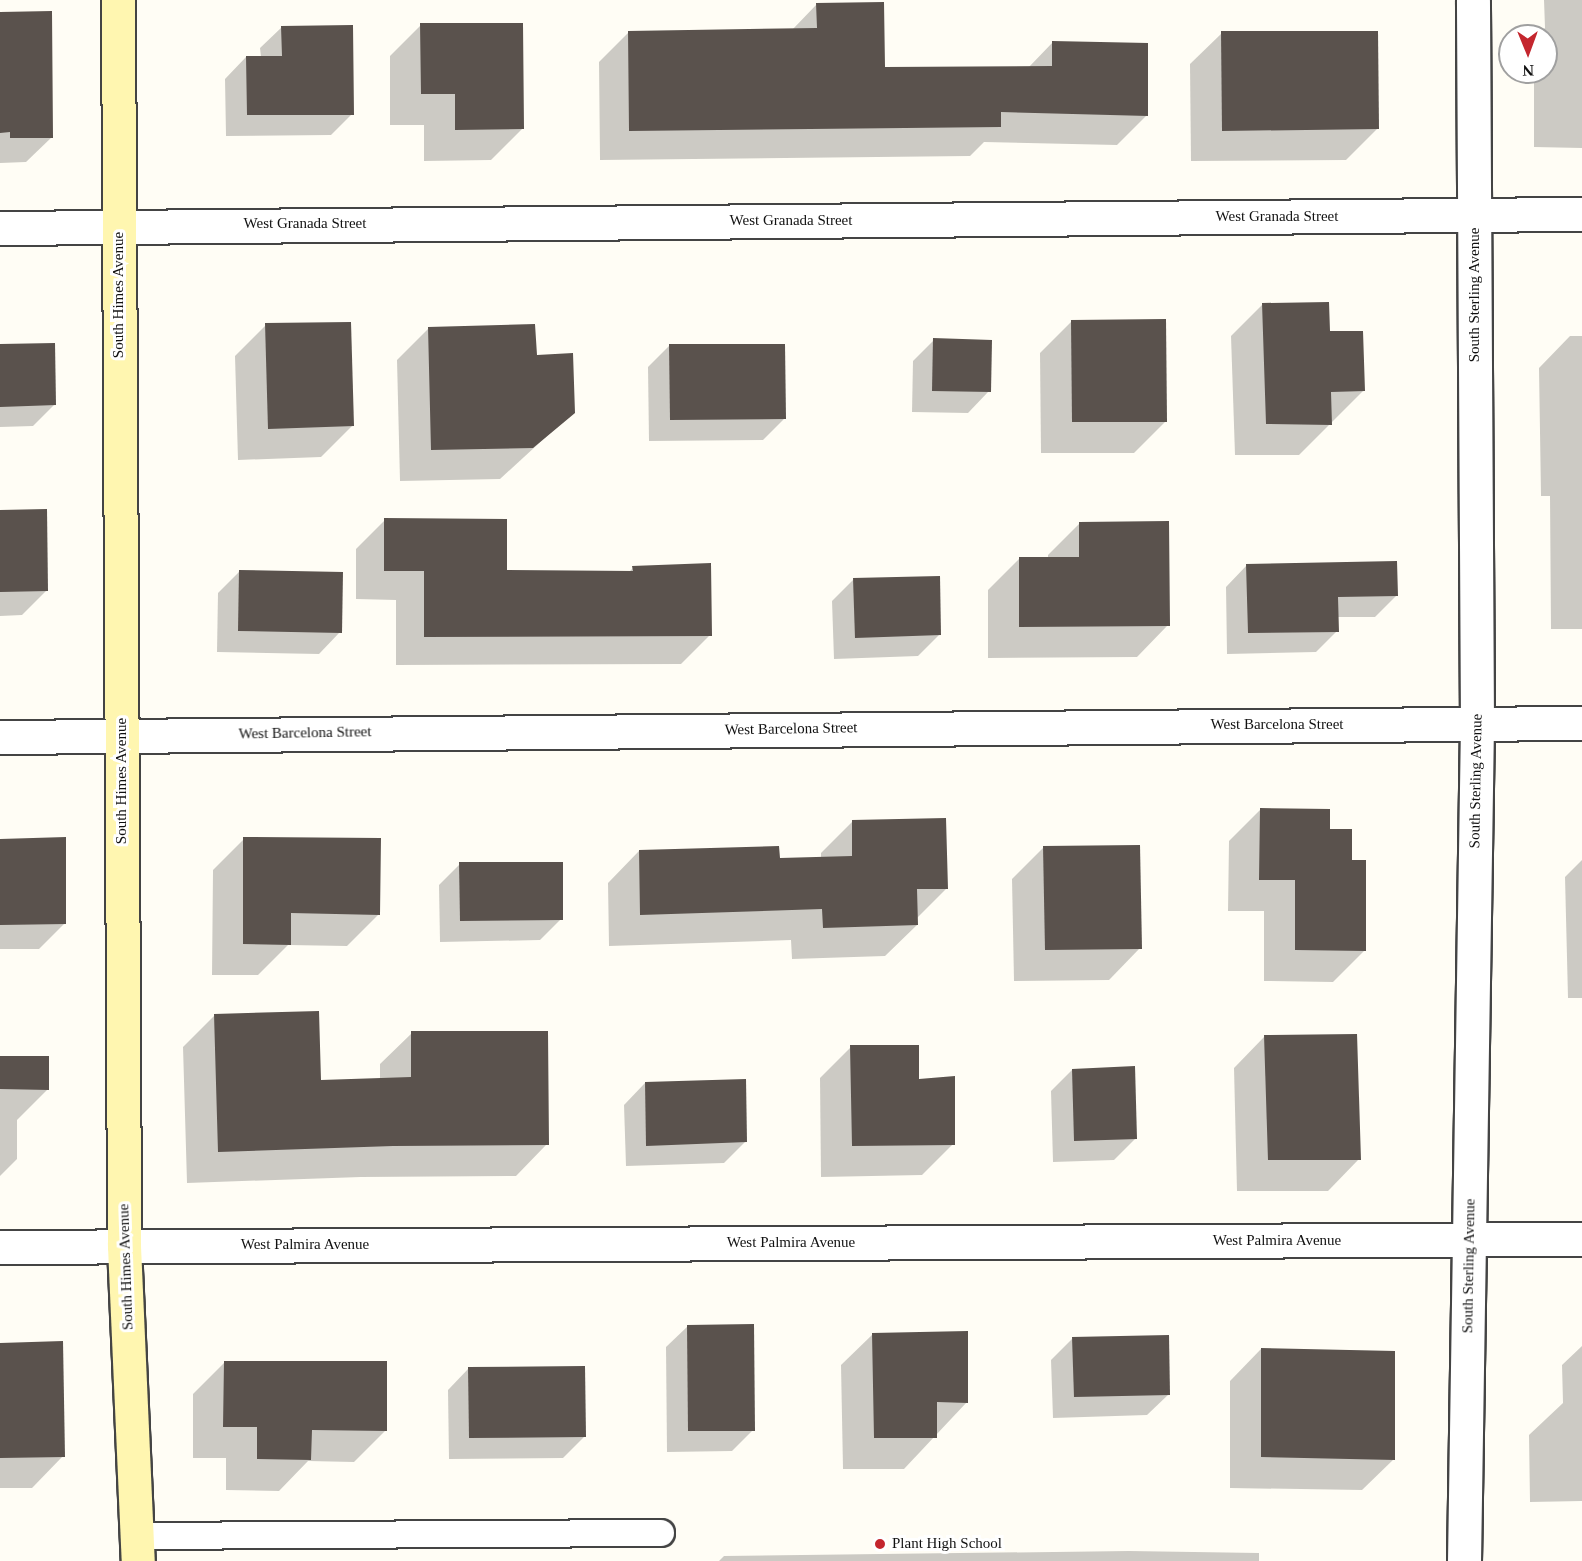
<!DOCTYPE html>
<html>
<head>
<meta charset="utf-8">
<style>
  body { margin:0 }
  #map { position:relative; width:1582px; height:1561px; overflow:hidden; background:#fffdf5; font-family:"Times New Roman",serif }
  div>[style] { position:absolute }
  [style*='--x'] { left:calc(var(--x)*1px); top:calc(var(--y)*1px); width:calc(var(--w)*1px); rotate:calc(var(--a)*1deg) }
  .shadow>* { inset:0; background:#0003 }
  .building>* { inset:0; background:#5a524d }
  .roads { filter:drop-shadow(2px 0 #444) drop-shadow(-2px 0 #444) drop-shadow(0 2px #444) drop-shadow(0 -2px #444) }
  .lane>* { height:26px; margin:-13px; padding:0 13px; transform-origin:13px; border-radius:13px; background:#fff }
  .street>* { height:33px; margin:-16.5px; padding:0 16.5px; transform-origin:16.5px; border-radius:16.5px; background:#fff }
  .secondary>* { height:33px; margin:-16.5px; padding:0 16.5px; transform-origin:16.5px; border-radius:16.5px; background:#fff6b0 }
  .dots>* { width:16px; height:16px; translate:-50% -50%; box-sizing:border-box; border:3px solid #fff; border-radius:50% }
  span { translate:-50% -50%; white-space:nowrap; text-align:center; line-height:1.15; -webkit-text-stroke:6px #fff; paint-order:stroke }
  .street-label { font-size:15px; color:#111 }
  .poi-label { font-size:15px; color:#111 }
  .left { translate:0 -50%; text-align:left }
  .north { position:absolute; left:1498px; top:24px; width:60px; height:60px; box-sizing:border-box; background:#fff; border:2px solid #a0a0a0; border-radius:50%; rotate:179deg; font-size:16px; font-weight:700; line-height:24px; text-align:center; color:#111 }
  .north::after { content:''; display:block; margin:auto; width:21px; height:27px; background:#c4262e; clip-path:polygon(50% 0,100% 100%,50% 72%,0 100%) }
</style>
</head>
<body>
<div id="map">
  <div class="shadow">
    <i style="clip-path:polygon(1544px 0,1582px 0,1582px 148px,1534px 147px,1534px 72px,1546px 72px,1546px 36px,1537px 36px,1545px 28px)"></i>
    <i style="clip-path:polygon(817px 4px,883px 68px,1028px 68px,1053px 42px,1147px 115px,1117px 145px,984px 142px,970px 156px,600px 160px,599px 62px,628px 33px,792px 30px)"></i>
    <i style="clip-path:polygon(0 13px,52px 137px,26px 162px,0 163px)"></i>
    <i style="clip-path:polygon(421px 25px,522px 129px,491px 160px,424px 161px,424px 125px,390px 125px,390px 56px)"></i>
    <i style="clip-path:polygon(282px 27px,352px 114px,331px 135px,226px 136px,225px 79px,246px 57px,261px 57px,260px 48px)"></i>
    <i style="clip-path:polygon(1222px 33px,1377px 129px,1346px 160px,1191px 161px,1190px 64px)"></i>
    <i style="clip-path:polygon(1263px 304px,1328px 333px,1363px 391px,1299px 455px,1235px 455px,1231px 336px)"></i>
    <i style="clip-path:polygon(1072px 321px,1165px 422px,1134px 453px,1041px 453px,1040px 353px)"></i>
    <i style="clip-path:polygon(266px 325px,352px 426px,321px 457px,238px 460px,235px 356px)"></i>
    <i style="clip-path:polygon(428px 329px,573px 412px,500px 479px,400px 481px,397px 360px)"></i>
    <i style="clip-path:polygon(1570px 336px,1582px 336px,1582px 629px,1551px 629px,1550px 496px,1541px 496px,1539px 368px)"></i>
    <i style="clip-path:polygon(934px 340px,989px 391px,968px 413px,912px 412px,913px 361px)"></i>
    <i style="clip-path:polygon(0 346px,54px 405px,33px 426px,0 427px)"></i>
    <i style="clip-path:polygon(669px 346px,784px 419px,763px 440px,649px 441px,648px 367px)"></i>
    <i style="clip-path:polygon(0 512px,47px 590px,22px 615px,0 616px)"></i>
    <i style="clip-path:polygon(385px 520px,505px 571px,628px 573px,633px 568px,710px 635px,681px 664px,396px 665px,396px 600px,356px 599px,356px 549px)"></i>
    <i style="clip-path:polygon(1079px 524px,1168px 625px,1137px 657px,988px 658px,988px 590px,1019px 559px,1048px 559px,1048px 555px)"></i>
    <i style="clip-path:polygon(1247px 565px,1397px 595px,1375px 617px,1337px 617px,1337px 631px,1316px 652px,1227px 654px,1226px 587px)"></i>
    <i style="clip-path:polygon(239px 572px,340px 632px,319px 654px,217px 652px,218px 593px)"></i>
    <i style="clip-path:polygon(853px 580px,940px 634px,918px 656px,834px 659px,832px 601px)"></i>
    <i style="clip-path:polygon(1260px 810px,1328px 830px,1351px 862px,1365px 950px,1333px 982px,1264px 981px,1264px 911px,1228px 911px,1229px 841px)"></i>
    <i style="clip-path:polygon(852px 822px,947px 888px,916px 919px,917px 925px,885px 956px,792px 959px,791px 940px,609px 946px,608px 883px,639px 851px,778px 859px,821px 858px,821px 853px)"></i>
    <i style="clip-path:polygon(244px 839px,379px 914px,347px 946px,288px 945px,258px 975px,212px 975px,213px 870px)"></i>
    <i style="clip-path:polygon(0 840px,65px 923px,39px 949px,0 949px)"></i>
    <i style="clip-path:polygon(1043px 848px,1140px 948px,1109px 980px,1014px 981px,1012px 879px)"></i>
    <i style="clip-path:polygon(1582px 860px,1582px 998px,1568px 998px,1565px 877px)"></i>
    <i style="clip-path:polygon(460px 864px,561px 919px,540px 940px,440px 942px,439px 885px)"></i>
    <i style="clip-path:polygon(215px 1015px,320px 1082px,380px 1079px,380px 1064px,412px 1033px,547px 1144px,516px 1176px,361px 1177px,187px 1183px,183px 1047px)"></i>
    <i style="clip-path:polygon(1265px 1036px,1359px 1159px,1328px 1191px,1237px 1191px,1234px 1068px)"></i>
    <i style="clip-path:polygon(851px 1047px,953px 1144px,922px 1175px,821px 1177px,820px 1078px)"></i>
    <i style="clip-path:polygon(0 1057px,48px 1089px,17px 1120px,17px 1159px,0 1176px)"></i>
    <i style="clip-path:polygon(1072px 1070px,1135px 1139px,1114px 1160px,1053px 1162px,1051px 1091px)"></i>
    <i style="clip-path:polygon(645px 1083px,745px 1142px,724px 1163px,626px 1166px,624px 1105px)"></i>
    <i style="clip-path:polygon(688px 1326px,753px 1430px,732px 1451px,667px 1452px,666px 1347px)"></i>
    <i style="clip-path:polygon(873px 1334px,967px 1402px,904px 1469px,843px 1469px,841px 1365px)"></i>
    <i style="clip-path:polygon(1072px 1339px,1169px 1394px,1147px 1415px,1053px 1418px,1051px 1360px)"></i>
    <i style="clip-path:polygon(0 1344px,63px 1456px,32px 1488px,0 1488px)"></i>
    <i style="clip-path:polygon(1582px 1346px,1582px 1501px,1530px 1502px,1529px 1435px,1563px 1403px,1562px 1365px)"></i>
    <i style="clip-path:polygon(1261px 1349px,1394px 1459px,1362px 1490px,1230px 1488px,1230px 1381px)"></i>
    <i style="clip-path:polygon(225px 1362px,385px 1431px,354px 1462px,308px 1461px,279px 1491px,226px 1490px,226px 1458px,193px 1458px,193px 1394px)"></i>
    <i style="clip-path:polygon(469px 1368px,584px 1437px,563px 1458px,449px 1459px,448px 1390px)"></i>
    <i style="clip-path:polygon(1129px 1551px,1259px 1553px,1259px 1561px,719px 1561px,724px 1556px)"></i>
  </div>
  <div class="building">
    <i style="clip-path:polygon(884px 2px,885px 67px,1052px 66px,1052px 41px,1148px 43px,1148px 116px,1001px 112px,1001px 127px,629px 131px,628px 31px,817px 28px,816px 3px)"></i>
    <i style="clip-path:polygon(52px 11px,53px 138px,10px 138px,10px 132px,0 133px,0 12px)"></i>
    <i style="clip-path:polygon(420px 23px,523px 23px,524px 129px,455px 130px,455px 94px,421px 94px)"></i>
    <i style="clip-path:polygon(353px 25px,354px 115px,247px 115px,246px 56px,282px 56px,281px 26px)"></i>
    <i style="clip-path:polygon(1221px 31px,1378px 31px,1379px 129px,1222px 131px)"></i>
    <i style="clip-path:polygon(1329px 302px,1330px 331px,1363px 331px,1365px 391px,1331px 392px,1332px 425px,1266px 424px,1262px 303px)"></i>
    <i style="clip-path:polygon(1166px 319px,1167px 422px,1072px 422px,1071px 320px)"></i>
    <i style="clip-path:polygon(351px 322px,354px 426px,268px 429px,265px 323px)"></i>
    <i style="clip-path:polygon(535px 324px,537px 355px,573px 353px,575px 413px,533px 448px,431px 450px,428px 327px)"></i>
    <i style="clip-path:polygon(933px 338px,992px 340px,991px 392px,932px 391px)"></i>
    <i style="clip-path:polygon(55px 343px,56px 405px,0 407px,0 344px)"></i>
    <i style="clip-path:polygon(669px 344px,785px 344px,786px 419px,670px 420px)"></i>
    <i style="clip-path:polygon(47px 509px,48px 591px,0 592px,0 510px)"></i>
    <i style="clip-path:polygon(384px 518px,507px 519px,507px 570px,633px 571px,632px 566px,711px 563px,712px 636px,424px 637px,424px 571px,384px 571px)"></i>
    <i style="clip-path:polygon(1169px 521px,1170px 626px,1019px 627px,1019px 557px,1079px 557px,1079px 522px)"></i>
    <i style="clip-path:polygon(1397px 561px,1398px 596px,1338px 597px,1339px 632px,1248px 633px,1246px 564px)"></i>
    <i style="clip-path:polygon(239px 570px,343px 572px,342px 633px,238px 631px)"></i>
    <i style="clip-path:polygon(940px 576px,941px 635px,855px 638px,853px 578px)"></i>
    <i style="clip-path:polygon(1260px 808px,1330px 809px,1330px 829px,1352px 829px,1352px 860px,1366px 860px,1366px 951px,1295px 950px,1295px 880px,1259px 880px)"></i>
    <i style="clip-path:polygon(946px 818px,948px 889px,917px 889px,918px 925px,823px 928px,822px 909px,640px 915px,639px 850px,779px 846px,780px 858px,852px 856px,852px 820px)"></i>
    <i style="clip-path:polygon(66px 837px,66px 924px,0 925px,0 839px)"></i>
    <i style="clip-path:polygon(243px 837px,381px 838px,380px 915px,291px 913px,291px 945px,243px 944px)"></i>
    <i style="clip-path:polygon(1140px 845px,1142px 949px,1045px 950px,1043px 846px)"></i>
    <i style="clip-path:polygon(459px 862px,563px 862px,563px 920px,460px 921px)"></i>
    <i style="clip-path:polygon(319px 1011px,321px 1080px,411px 1077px,411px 1031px,548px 1031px,549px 1145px,393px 1146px,218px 1152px,214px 1014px)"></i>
    <i style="clip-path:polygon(1357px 1034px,1361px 1160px,1268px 1160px,1264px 1035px)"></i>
    <i style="clip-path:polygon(850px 1045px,919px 1045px,919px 1079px,955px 1076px,955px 1145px,852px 1146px)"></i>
    <i style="clip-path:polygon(0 1056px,49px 1056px,49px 1090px,0 1089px)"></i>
    <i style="clip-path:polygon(1135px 1066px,1137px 1139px,1074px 1141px,1072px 1069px)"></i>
    <i style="clip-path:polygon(746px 1079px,747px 1142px,646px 1146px,645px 1082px)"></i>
    <i style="clip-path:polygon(754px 1324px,755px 1431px,688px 1431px,687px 1325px)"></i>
    <i style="clip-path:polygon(968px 1331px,968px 1403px,937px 1402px,937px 1438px,874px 1438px,872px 1333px)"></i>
    <i style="clip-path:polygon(1169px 1335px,1170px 1395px,1074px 1397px,1072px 1337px)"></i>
    <i style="clip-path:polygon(63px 1341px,65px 1457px,0 1458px,0 1343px)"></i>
    <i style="clip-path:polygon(1261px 1348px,1395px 1351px,1395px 1460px,1261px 1457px)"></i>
    <i style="clip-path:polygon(224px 1361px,387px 1361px,387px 1431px,312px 1430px,311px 1460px,257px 1459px,257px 1427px,223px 1427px)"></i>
    <i style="clip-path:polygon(585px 1366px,586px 1437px,469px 1438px,468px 1367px)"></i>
  </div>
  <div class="roads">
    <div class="lane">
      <i style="--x:137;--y:1536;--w:524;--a:-0.33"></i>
    </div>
    <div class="street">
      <i style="--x:0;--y:228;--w:1582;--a:-0.51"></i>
      <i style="--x:0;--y:737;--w:1582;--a:-0.51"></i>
      <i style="--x:0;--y:1247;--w:1582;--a:-0.29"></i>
      <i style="--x:1464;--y:1561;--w:838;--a:-89.11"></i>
      <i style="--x:1477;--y:723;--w:723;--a:-90.32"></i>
    </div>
    <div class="secondary">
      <i style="--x:118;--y:0;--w:1246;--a:89.72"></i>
      <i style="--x:124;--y:1246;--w:315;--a:87.5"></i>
    </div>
  </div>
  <div class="dots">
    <i style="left:880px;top:1544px;background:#c4262e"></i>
  </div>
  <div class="street-label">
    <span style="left:1277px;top:217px">West Granada Street</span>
    <span style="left:791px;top:221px">West Granada Street</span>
    <span style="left:305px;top:224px">West Granada Street</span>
    <span style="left:119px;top:295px;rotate:-90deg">South Himes Avenue</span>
    <span style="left:1475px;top:295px;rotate:-90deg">South Sterling Avenue</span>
    <span style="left:1277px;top:725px">West Barcelona Street</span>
    <span style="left:791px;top:729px;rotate:-1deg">West Barcelona Street</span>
    <span style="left:305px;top:733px;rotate:-1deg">West Barcelona Street</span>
    <span style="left:122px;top:781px;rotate:-90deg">South Himes Avenue</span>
    <span style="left:1476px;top:781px;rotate:-89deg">South Sterling Avenue</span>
    <span style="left:1277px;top:1241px">West Palmira Avenue</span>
    <span style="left:791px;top:1243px">West Palmira Avenue</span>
    <span style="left:305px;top:1245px">West Palmira Avenue</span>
    <span style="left:1469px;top:1266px;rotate:-89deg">South Sterling Avenue</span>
    <span style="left:126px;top:1267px;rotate:-92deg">South Himes Avenue</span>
  </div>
  <div class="poi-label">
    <span class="left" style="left:892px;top:1544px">Plant High School</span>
  </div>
  <div class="north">N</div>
</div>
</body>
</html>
